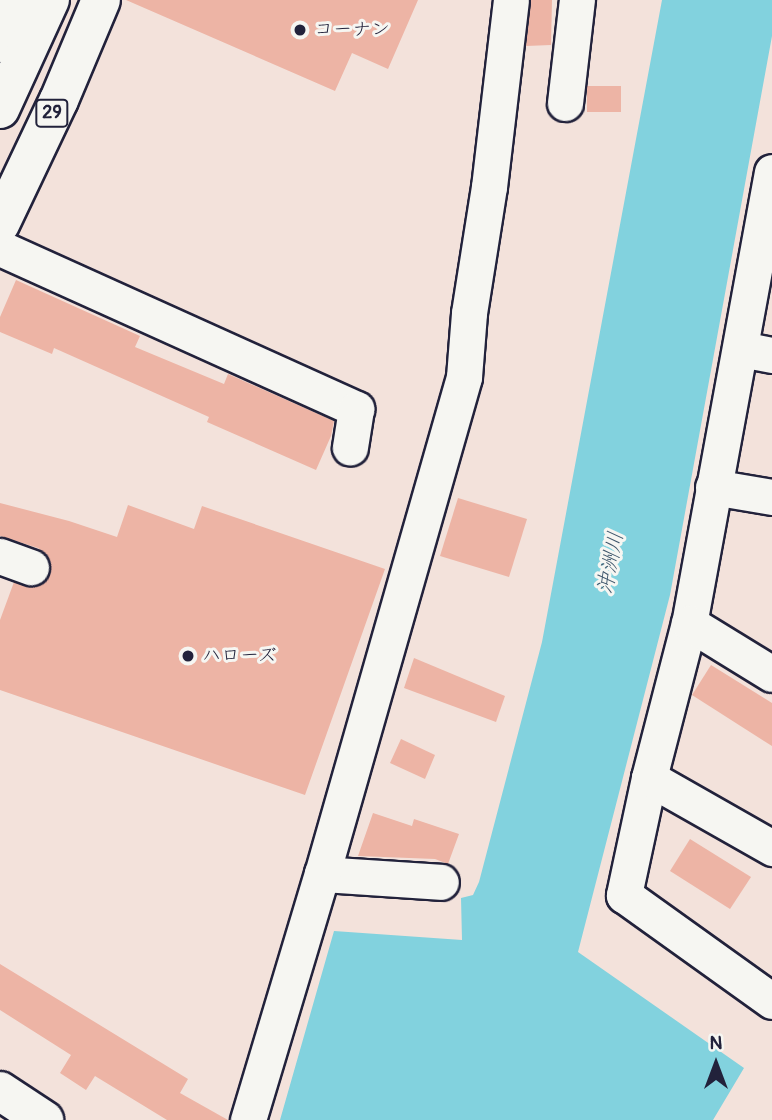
<!DOCTYPE html>
<html>
<head>
<meta charset="utf-8">
<style>
  body { margin:0 }
  #map { position:relative; width:772px; height:1120px; overflow:hidden; background:#f3e2db; font-family:Pangolin,"Klee One",sans-serif }
  div>[style] { position:absolute }
  [style*='--x'] { left:calc(var(--x)*1px); top:calc(var(--y)*1px); width:calc(var(--w)*1px); rotate:calc(var(--a)*1deg) }
  .water>* { inset:0; background:#82d2de }
  .building>* { inset:0; background:#edb4a5 }
  .roads { filter:drop-shadow(2px 0 #22223b) drop-shadow(-2px 0 #22223b) drop-shadow(0 2px #22223b) drop-shadow(0 -2px #22223b) }
  .minor>* { height:35px; margin:-17.5px; padding:0 17.5px; transform-origin:17.5px; border-radius:17.5px; background:#f6f6f2 }
  .tertiary>* { height:38px; margin:-19px; padding:0 19px; transform-origin:19px; border-radius:19px; background:#f6f6f2 }
  .primary>* { height:38px; margin:-19px; padding:0 19px; transform-origin:19px; border-radius:19px; background:#f6f6f2 }
  .dots>* { width:19px; height:19px; translate:-50% -50%; box-sizing:border-box; border:4px solid #f6f6f2; border-radius:50% }
  span { translate:-50% -50%; white-space:nowrap; text-align:center; line-height:1.15; -webkit-text-stroke:6px #f6f6f2; paint-order:stroke }
  .shield-label span { padding:2px 5px; background:#f6f6f2; border:2px solid; border-radius:5px; -webkit-text-stroke-width:0 }
  .shield-label { font-size:18px; color:#22223b; font-weight:700 }
  .poi-label { font-size:19px; color:#22223b }
  .left { translate:0 -50%; text-align:left }
  .water-label { font-size:21px; color:#3f576c; font-style:italic }
  .north { position:absolute; left:681px; top:1029px; width:70px; height:70px; -webkit-text-stroke:5px #f6f6f2; paint-order:stroke; rotate:0deg; font-size:19px; font-weight:700; line-height:28px; text-align:center; color:#22223b }
  .north::after { content:''; display:block; margin:auto; width:24px; height:32px; background:#22223b; clip-path:polygon(50% 0,100% 100%,50% 72%,0 100%) }
</style>
</head>
<body>
<div id="map">
  <div class="water">
    <i style="clip-path:polygon(662px 0,772px 0,772px 36px,670px 595px,578px 952px,744px 1068px,713px 1120px,280px 1120px,334px 931px,462px 940px,461px 898px,473px 895px,479px 882px,542px 642px)"></i>
  </div>
  <div class="building">
    <i style="clip-path:polygon(126px 0,418px 0,388px 69px,352px 53px,335px 91px)"></i>
    <i style="clip-path:polygon(531px 0,552px 0,551px 45px,526px 46px)"></i>
    <i style="clip-path:polygon(587px 86px,621px 86px,621px 112px,587px 112px)"></i>
    <i style="clip-path:polygon(16px 280px,140px 336px,135px 347px,224px 384px,228px 374px,334px 421px,331px 436px,316px 470px,207px 422px,209px 417px,54px 348px,52px 354px,0 332px,0 317px)"></i>
    <i style="clip-path:polygon(458px 498px,527px 519px,509px 577px,440px 556px)"></i>
    <i style="clip-path:polygon(0 503px,69px 521px,117px 537px,128px 505px,194px 529px,202px 506px,385px 569px,305px 795px,0 690px,0 620px,14px 582px,34px 587px,43px 583px,50px 574px,51px 564px,47px 555px,38px 548px,0 536px)"></i>
    <i style="clip-path:polygon(414px 658px,505px 696px,496px 722px,404px 688px)"></i>
    <i style="clip-path:polygon(711px 665px,772px 703px,772px 746px,692px 695px)"></i>
    <i style="clip-path:polygon(401px 739px,435px 755px,425px 779px,390px 763px)"></i>
    <i style="clip-path:polygon(373px 813px,412px 826px,414px 819px,459px 834px,448px 864px,435px 859px,358px 856px)"></i>
    <i style="clip-path:polygon(690px 839px,751px 877px,730px 909px,670px 871px)"></i>
    <i style="clip-path:polygon(0 964px,188px 1079px,180px 1093px,228px 1120px,167px 1120px,95px 1076px,86px 1090px,60px 1073px,71px 1055px,0 1010px)"></i>
  </div>
  <div class="roads">
    <div class="minor">
      <i style="--x:565;--y:103;--w:104;--a:-83.4"></i>
      <i style="--x:772;--y:172;--w:459;--a:100.4"></i>
      <i style="--x:689;--y:623;--w:160;--a:104.5"></i>
      <i style="--x:649;--y:778;--w:120;--a:102.1"></i>
      <i style="--x:624;--y:895;--w:182;--a:35.6"></i>
      <i style="--x:0;--y:248;--w:391;--a:24.3"></i>
      <i style="--x:356;--y:409;--w:39;--a:99"></i>
      <i style="--x:741;--y:349;--w:32;--a:11"></i>
      <i style="--x:713;--y:487;--w:60;--a:9.6"></i>
      <i style="--x:0;--y:556;--w:33;--a:20"></i>
      <i style="--x:689;--y:623;--w:97;--a:31.6"></i>
      <i style="--x:649;--y:778;--w:142;--a:29.6"></i>
      <i style="--x:322;--y:874;--w:119;--a:3.8"></i>
      <i style="--x:248;--y:1120;--w:257;--a:-73.3"></i>
      <i style="--x:322;--y:874;--w:517;--a:-74.05"></i>
      <i style="--x:464;--y:377;--w:64;--a:-85.5"></i>
      <i style="--x:469;--y:313;--w:128;--a:-81"></i>
      <i style="--x:489;--y:187;--w:188;--a:-83.3"></i>
    </div>
    <div class="tertiary">
      <i style="--x:0;--y:1091;--w:53;--a:33.4"></i>
    </div>
    <div class="primary">
      <i style="--x:0;--y:43;--w:47;--a:-65.1"></i>
      <i style="--x:0;--y:109;--w:120;--a:-65.4"></i>
      <i style="--x:0;--y:224;--w:137;--a:-64.6"></i>
      <i style="--x:59;--y:100;--w:108;--a:-67.2"></i>
    </div>
  </div>
  <div class="dots">
    <i style="left:300px;top:30px;background:#22223b"></i>
    <i style="left:188px;top:656px;background:#22223b"></i>
  </div>
  <div class="shield-label">
    <span style="left:52px;top:113px">29</span>
  </div>
  <div class="poi-label">
    <span class="left" style="left:314px;top:30px">コーナン</span>
    <span class="left" style="left:202px;top:656px">ハローズ</span>
  </div>
  <div class="water-label">
    <span style="left:611px;top:563px;rotate:-79deg">沖洲川</span>
  </div>
  <div class="north">N</div>
</div>
</body>
</html>
